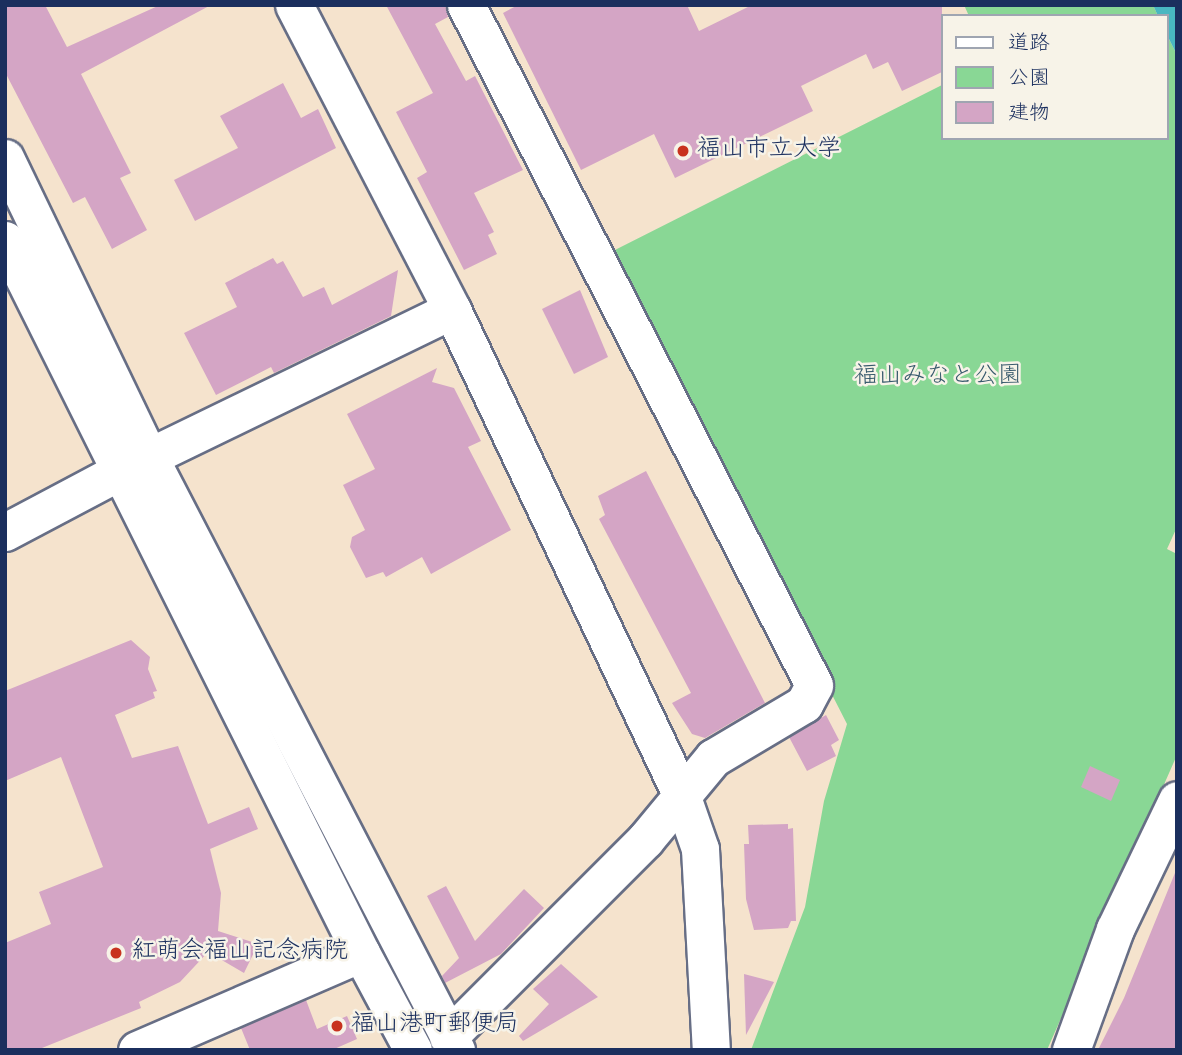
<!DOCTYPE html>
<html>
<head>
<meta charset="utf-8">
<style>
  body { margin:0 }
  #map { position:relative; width:1182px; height:1055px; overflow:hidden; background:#f5e3cd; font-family:Dekko,"Klee One",sans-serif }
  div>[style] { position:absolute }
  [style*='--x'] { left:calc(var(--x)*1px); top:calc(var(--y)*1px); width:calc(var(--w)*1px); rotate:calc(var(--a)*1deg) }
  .green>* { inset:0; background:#89d795 }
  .water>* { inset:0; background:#48b7c1 }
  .building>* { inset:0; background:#d4a5c5 }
  .roads { filter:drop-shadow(2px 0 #676e85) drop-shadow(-2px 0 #676e85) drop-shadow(0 2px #676e85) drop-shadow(0 -2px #676e85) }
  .minor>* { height:37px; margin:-18.5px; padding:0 18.5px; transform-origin:18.5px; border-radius:18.5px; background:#fff }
  .dots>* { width:19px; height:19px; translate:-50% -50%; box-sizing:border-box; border:4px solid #f7f3e8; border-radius:50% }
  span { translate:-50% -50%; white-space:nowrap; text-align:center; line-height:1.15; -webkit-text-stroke:5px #f7f3e8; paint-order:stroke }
  .poi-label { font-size:24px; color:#1b2f5e }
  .left { translate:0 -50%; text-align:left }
  .park-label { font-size:24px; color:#36596c }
  .frame { position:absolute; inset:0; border:7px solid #1b2f5e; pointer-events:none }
  .legend { position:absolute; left:941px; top:14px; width:228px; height:126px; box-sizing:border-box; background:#f7f3e8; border:2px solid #9fa5b1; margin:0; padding:9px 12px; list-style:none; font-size:21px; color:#1b2f5e }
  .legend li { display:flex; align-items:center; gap:14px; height:35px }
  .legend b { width:35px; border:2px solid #9fa5b1 }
</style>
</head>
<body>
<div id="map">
  <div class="green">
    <i style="clip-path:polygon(964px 5px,1153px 5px,1158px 16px,969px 16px)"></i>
    <i style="clip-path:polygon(1166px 33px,1177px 55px,1177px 527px,1167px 549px,1177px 554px,1177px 755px,1047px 1050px,751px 1050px,805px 907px,824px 801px,847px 724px,607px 254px,942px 85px,942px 138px,1166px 138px)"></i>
  </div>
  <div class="water">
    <i style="clip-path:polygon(1153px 5px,1177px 5px,1177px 55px,1166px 33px,1166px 16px,1158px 16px)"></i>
  </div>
  <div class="building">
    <i style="clip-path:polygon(5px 5px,45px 5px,67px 47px,160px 5px,211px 5px,81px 74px,131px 173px,120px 178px,147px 230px,112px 249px,85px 197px,73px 203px,5px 72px)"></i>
    <i style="clip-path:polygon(386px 5px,445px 5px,448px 17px,435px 24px,466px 81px,475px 76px,523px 170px,474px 193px,494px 232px,488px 235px,497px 254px,464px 270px,417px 178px,427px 172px,396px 112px,433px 93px)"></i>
    <i style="clip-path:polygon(518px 5px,687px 5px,699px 31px,752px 5px,942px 5px,942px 72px,902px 91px,888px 62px,873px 69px,866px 54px,801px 86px,813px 111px,675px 178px,654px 134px,581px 170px,503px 13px)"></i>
    <i style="clip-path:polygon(283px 83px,301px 118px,318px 109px,336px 148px,195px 221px,174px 180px,238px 148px,220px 116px)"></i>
    <i style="clip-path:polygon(273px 258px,277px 264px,283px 261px,303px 297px,324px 287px,332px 305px,398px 270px,391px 316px,274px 373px,271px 367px,216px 395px,184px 333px,237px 307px,225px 283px)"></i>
    <i style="clip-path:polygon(580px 290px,608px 357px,574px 374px,542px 309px)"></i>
    <i style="clip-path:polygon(437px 368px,432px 382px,454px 388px,481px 441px,468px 447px,511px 530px,431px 574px,422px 557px,386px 577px,383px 572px,366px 578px,350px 547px,352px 537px,365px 530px,343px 485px,375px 469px,347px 414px)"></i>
    <i style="clip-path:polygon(646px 471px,765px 703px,705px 738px,692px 734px,672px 703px,691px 693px,599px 519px,605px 515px,598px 496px)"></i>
    <i style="clip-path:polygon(131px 640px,150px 657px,148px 669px,157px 691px,153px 692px,155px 698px,115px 715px,132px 758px,178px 746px,208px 824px,249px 807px,258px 829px,210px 849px,221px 893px,218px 931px,258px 944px,244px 973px,208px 952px,180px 982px,139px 1002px,141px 1008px,37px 1050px,5px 1050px,5px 943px,51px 924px,39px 892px,103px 867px,61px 757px,5px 781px,5px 691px)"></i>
    <i style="clip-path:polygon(826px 715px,839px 740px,831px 745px,836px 756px,807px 771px,789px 737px)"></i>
    <i style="clip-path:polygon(1090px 766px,1120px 780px,1111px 801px,1081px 787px)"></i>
    <i style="clip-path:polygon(788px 824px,788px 829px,793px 828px,796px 921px,791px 921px,788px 928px,754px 930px,746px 899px,744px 844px,749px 844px,748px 825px)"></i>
    <i style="clip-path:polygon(1177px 868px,1177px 1050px,1098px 1050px,1124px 998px)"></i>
    <i style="clip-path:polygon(446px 886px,475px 941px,524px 889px,544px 908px,501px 954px,445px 983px,442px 976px,459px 958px,427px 896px)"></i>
    <i style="clip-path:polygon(561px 964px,598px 997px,523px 1041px,519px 1036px,549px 1004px,533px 989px)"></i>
    <i style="clip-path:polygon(744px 974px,774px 982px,746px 1035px)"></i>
    <i style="clip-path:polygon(306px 1000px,317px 1029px,347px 1016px,357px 1039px,332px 1050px,250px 1050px,241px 1028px)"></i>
  </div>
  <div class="roads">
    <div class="minor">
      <i style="--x:294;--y:5;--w:343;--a:62.6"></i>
      <i style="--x:452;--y:310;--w:535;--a:64.68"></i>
      <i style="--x:681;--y:794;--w:58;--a:70.9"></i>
      <i style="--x:700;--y:849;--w:201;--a:86.9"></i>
      <i style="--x:5;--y:158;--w:332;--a:64.3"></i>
      <i style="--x:149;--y:457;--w:668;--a:62.63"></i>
      <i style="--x:5;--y:240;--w:797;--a:63.47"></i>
      <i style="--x:361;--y:953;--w:110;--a:61.8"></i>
      <i style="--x:5;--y:532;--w:130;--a:-27.9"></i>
      <i style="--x:120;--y:471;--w:369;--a:-25.9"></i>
      <i style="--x:448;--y:1037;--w:279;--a:-45"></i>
      <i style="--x:645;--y:840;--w:107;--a:-50.3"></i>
      <i style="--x:713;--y:758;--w:106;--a:-30.7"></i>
      <i style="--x:804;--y:704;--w:21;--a:-62"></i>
      <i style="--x:814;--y:685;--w:764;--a:-117.1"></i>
      <i style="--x:137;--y:1050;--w:244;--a:-23.4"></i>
      <i style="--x:1071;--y:1050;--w:129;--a:-70"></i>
      <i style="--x:1115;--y:929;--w:143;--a:-64.3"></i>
    </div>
  </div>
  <div class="dots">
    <i style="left:683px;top:151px;background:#c8321e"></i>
    <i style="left:116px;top:953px;background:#c8321e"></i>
    <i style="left:337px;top:1026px;background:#c8321e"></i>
  </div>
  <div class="poi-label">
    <span class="left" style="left:697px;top:151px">福山市立大学</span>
    <span class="left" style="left:132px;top:953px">紅萌会福山記念病院</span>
    <span class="left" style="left:351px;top:1026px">福山港町郵便局</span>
  </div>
  <div class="park-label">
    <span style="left:938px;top:378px">福山みなと公園</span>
  </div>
  <div class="frame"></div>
  <ul class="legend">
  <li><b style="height:9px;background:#fff"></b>道路</li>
  <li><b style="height:19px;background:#89d795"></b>公園</li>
  <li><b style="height:19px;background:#d4a5c5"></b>建物</li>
  </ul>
</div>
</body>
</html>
